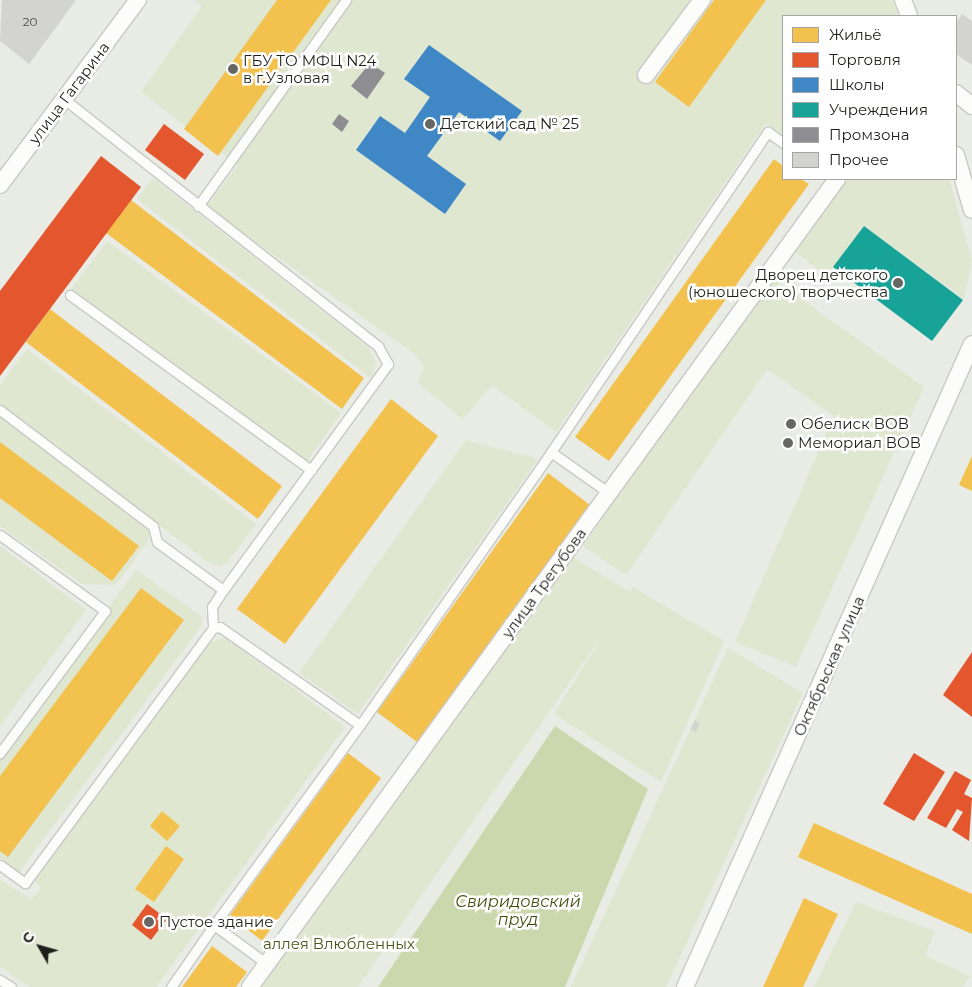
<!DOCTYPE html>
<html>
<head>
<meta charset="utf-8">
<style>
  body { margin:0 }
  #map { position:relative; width:972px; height:987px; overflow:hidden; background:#e9ebe5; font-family:Montserrat,sans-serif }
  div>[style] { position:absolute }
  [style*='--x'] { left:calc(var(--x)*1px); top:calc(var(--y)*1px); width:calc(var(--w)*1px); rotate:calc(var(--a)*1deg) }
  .green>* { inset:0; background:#dfe7d0 }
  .water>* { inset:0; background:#cbd8ad }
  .homes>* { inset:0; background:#f2c14e }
  .shops>* { inset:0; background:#e4572e }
  .schools>* { inset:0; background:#3f88c5 }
  .public>* { inset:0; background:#17a398 }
  .industry>* { inset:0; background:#8d8d92 }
  .building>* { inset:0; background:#d3d4d0 }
  .roads { filter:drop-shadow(1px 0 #c8c9c5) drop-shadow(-1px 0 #c8c9c5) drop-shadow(0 1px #c8c9c5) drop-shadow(0 -1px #c8c9c5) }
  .service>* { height:9px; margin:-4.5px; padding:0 4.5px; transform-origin:4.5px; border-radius:4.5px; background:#fcfcfb }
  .minor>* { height:16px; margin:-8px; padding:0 8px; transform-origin:8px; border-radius:8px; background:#fcfcfb }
  .dots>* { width:14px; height:14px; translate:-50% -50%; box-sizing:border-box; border:2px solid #fff; border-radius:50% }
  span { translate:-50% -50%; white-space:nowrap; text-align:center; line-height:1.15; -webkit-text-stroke:5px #fff; paint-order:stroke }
  .number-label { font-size:12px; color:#4e4f4b }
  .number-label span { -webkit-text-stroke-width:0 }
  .poi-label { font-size:15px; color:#1f201c }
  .left { translate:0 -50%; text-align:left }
  .right { translate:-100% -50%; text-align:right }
  .street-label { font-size:15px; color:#1f201c }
  .park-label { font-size:15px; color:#475616 }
  .water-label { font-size:16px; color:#3f4d0a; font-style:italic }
  .legend { position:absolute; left:782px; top:15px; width:175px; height:165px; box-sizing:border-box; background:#fff; border:1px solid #a5a6a4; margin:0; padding:6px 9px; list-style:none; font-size:15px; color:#1f201c }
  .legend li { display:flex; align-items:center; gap:10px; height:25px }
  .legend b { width:25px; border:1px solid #a5a6a4 }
  .north { position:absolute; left:15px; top:922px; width:50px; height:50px; -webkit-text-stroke:4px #fff; paint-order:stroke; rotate:308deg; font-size:14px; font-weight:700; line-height:20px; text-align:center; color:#1f201c }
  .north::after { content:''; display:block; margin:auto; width:18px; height:22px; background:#1f201c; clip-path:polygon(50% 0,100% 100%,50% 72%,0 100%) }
</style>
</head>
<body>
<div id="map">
  <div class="green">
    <i style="clip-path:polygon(194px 0,893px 0,898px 16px,783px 16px,783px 135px,766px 123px,556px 432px,492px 385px,463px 419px,417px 383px,424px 368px,415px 354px,206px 207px,238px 165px,141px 92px,202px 6px)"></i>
    <i style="clip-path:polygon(153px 178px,367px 346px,376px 362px,371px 378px,137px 199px)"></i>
    <i style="clip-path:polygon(843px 179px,949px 179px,972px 260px,964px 299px,864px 226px,827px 276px,790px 248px)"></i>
    <i style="clip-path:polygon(107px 241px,341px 413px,307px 461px,71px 290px)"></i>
    <i style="clip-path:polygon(771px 277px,924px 387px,796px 667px,735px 642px,834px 416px,767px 369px,626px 575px,583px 546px)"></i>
    <i style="clip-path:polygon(27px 349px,256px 524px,227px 563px,219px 566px,208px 562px,0 404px,0 385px)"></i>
    <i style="clip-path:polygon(0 416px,151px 529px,148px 541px,116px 585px,82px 584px,0 526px)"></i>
    <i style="clip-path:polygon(466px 440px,538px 459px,358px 714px,299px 673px)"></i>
    <i style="clip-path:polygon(0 546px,86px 610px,0 726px)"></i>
    <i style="clip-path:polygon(571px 556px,630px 592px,633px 587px,724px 641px,661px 782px,554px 714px,608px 627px,358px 987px,258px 987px)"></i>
    <i style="clip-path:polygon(136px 570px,201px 616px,202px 625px,19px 872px,0 858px,0 756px)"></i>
    <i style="clip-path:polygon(225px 637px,345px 727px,156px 987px,30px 987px,0 967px,0 880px,32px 899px,41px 887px,34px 880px,210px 642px)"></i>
    <i style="clip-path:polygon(728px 648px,803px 693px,666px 987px,571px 987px)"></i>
    <i style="clip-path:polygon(856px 902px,935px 931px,925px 956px,970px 976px,963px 987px,814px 987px)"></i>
  </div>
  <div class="water">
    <i style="clip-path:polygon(555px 726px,648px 789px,565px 987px,378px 987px)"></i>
  </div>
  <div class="homes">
    <i style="clip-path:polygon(277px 0,331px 0,218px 156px,184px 129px)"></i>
    <i style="clip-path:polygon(714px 0,766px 0,689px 107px,655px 82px)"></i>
    <i style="clip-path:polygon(774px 159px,783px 166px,783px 179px,801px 179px,809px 184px,609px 461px,575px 437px)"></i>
    <i style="clip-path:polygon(131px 200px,364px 378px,342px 409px,106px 233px)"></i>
    <i style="clip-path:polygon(50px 309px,282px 486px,258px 519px,26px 342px)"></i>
    <i style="clip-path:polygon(391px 399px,438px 436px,285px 644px,237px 609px)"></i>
    <i style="clip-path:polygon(0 442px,139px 546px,112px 581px,0 498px)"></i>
    <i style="clip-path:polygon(972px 456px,972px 491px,959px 485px)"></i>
    <i style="clip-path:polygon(548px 473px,590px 505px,417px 742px,377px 712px)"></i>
    <i style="clip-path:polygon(141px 588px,184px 620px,8px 857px,0 851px,0 776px)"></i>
    <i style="clip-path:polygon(348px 753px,381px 778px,262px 941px,230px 915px)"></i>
    <i style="clip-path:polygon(162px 811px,180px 826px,167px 841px,150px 826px)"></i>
    <i style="clip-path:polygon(814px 823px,972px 894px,972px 934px,798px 857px)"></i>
    <i style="clip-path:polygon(166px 846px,184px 859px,154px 902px,135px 889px)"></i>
    <i style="clip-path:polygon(804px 898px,838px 914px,803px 987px,763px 987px)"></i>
    <i style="clip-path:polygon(212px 946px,247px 972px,236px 987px,182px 987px)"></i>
  </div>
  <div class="shops">
    <i style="clip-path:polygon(164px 124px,204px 154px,185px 180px,145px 150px)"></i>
    <i style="clip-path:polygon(101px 156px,141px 187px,0 376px,0 291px)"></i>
    <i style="clip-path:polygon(972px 652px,972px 717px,943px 695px)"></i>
    <i style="clip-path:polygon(914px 753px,945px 772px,914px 821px,883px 804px)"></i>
    <i style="clip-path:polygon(955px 771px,971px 780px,964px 794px,972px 798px,969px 841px,952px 830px,963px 812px,957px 809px,946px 828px,927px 818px)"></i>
    <i style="clip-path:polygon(147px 904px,167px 919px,151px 940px,132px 925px)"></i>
  </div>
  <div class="schools">
    <i style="clip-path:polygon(429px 45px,522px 111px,500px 141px,459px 112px,427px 156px,466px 184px,445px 214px,356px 150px,380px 116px,405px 133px,430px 97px,404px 79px)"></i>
  </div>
  <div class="public">
    <i style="clip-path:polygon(864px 226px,963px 300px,932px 341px,833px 267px)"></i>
  </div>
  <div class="industry">
    <i style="clip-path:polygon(370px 63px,385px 73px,367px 99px,351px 86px)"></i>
    <i style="clip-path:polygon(339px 114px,349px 121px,342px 132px,332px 124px)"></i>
  </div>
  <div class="building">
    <i style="clip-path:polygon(2px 0,76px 0,29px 64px,0 41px)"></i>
    <i style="clip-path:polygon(962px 14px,972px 21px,972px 65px,956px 54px,956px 23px)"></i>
    <i style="clip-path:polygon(695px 720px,700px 723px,696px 732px,690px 729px)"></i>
  </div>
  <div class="roads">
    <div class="service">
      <i style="--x:64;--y:99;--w:400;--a:38.2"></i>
      <i style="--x:378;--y:346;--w:21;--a:61"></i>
      <i style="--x:388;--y:364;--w:280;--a:126.1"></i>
      <i style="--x:223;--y:590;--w:20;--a:123"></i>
      <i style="--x:212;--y:607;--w:21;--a:87"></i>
      <i style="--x:213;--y:628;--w:7;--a:-8"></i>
      <i style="--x:220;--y:627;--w:171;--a:35"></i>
      <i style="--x:360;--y:725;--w:333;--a:-55"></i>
      <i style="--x:551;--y:452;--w:71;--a:35.3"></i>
      <i style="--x:198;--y:206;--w:254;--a:-54.3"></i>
      <i style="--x:70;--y:295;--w:298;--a:36"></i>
      <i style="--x:0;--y:410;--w:192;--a:37.2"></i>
      <i style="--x:153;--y:526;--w:16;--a:76"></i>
      <i style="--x:157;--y:542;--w:82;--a:36"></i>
      <i style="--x:551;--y:452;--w:387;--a:-55.9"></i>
      <i style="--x:768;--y:132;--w:19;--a:36"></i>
      <i style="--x:0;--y:535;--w:130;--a:35.9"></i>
      <i style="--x:105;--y:611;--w:177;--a:126.5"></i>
      <i style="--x:0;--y:865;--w:31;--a:36"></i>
      <i style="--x:25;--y:883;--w:317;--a:-53.6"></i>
      <i style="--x:267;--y:964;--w:66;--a:-143.7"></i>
      <i style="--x:214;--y:925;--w:248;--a:-53.9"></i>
      <i style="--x:0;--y:980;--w:13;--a:32"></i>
      <i style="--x:171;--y:987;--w:75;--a:-55.3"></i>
    </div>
    <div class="minor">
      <i style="--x:903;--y:0;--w:17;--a:69"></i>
      <i style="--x:646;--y:75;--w:94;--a:-53.3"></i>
      <i style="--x:956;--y:93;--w:21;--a:39"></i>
      <i style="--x:956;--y:155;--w:57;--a:73.8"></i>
      <i style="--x:0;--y:185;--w:231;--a:-53.3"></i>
      <i style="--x:250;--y:987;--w:999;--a:-54"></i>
      <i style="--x:685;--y:987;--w:704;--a:-65.95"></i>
    </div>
  </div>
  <div class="dots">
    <i style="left:233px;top:69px;background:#666762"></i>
    <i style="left:430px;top:124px;background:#666762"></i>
    <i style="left:898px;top:283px;background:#666762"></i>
    <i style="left:791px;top:424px;background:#666762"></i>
    <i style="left:788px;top:443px;background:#666762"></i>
    <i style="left:149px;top:922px;background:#666762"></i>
  </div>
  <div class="number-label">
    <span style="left:30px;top:22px">20</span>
  </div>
  <div class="poi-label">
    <span class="left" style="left:243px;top:69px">ГБУ ТО МФЦ N24<br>в г.Узловая</span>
    <span class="left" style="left:440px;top:124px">Детский сад № 25</span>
    <span class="right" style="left:888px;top:283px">Дворец детского<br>(юношеского) творчества</span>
    <span class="left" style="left:801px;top:424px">Обелиск ВОВ</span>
    <span class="left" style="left:798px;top:443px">Мемориал ВОВ</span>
    <span class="left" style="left:159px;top:922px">Пустое здание</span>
  </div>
  <div class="street-label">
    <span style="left:69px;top:93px;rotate:-53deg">улица Гагарина</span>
    <span style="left:544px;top:583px;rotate:-54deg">улица Трегубова</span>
    <span style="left:829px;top:666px;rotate:-66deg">Октябрьская улица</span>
  </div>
  <div class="park-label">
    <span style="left:339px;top:944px">аллея Влюбленных</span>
  </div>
  <div class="water-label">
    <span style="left:518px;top:911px">Свиридовский<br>пруд</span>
  </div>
  <ul class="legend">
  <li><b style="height:14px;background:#f2c14e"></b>Жильё</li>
  <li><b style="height:14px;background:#e4572e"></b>Торговля</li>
  <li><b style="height:14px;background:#3f88c5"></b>Школы</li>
  <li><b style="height:14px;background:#17a398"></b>Учреждения</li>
  <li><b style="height:14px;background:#8d8d92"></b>Промзона</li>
  <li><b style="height:14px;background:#d3d4d0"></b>Прочее</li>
  </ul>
  <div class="north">С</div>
</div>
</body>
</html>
